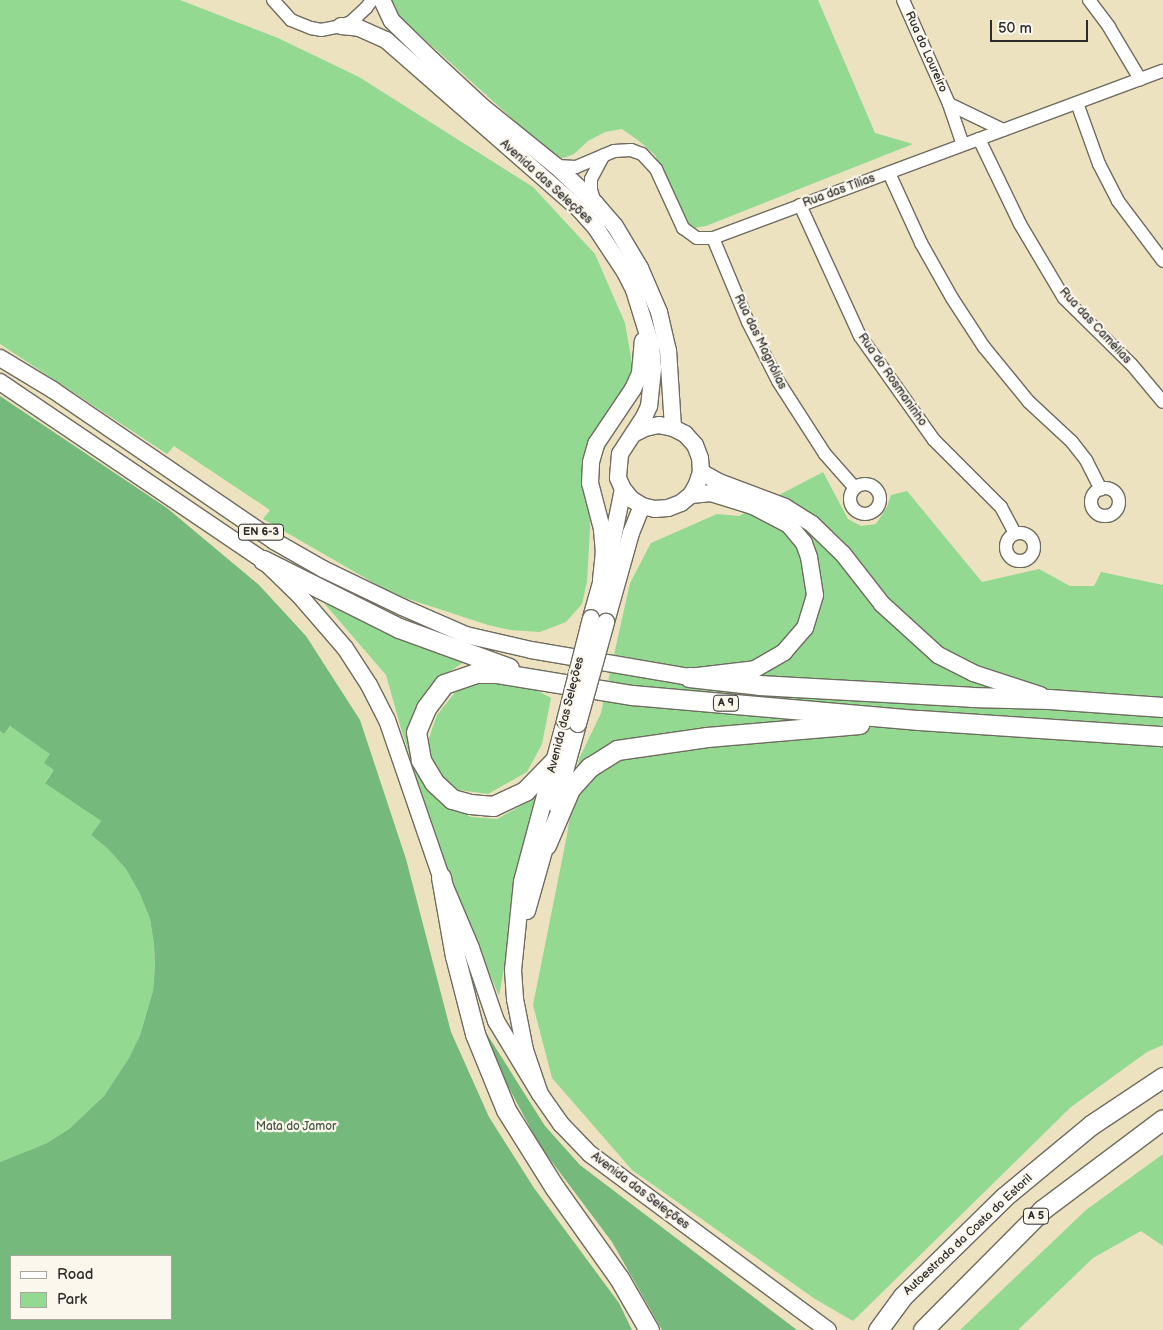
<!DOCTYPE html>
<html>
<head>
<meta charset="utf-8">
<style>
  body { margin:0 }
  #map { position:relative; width:1163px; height:1330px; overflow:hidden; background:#ece2c0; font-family:"Balsamiq Sans",sans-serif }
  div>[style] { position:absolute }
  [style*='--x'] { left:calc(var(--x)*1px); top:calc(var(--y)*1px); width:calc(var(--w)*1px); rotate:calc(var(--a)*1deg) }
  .green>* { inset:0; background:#93d992 }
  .forest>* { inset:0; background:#76b97c }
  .roads { filter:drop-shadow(1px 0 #6f6b5f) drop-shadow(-1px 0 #6f6b5f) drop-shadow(0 1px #6f6b5f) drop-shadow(0 -1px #6f6b5f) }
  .minor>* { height:12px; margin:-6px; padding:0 6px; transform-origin:6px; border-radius:6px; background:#fff }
  .minor>.ring { margin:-6px; padding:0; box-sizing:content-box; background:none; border:12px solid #fff; border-radius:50% }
  .major>* { height:16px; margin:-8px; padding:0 8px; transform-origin:8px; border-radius:8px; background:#fff }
  .highway>* { height:19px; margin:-9.5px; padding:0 9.5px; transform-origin:9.5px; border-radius:9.5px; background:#fff }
  .bridges { filter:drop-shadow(1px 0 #6f6b5f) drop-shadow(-1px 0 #6f6b5f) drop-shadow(0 1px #6f6b5f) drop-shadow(0 -1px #6f6b5f) }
  .major-bridge>* { height:16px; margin:-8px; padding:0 8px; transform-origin:8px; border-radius:8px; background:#fff }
  span { translate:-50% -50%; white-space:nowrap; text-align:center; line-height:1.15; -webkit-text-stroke:4.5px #fbf7ec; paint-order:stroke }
  .shield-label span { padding:1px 4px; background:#fbf7ec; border:1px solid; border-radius:4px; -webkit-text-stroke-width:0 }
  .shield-label { font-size:11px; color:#2b2b2b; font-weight:700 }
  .street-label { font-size:12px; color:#2b2b2b }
  .park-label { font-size:12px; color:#455645 }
  .legend { position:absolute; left:10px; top:1255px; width:162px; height:65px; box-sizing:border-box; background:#fbf7ec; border:1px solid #a8a59f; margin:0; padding:6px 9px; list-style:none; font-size:15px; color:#2b2b2b }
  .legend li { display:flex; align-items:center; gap:10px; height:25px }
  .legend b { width:25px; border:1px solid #a8a59f }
  .scale { position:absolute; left:990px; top:20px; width:98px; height:22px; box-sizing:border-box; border:2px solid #2b2b2b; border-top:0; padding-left:6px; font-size:15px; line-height:18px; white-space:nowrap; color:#2b2b2b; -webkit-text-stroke:4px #fbf7ec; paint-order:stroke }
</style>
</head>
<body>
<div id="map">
  <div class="green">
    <i style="clip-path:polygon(0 0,180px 0,278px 38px,359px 77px,533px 187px,595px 254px,625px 323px,634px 375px,621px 414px,600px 459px,591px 512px,587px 582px,582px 604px,566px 622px,540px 632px,510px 630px,488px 625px,393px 594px,263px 519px,270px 510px,174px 446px,167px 454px,0 344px)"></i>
    <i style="clip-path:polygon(390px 0,818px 0,875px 133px,913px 144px,706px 226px,694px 228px,688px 225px,683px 217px,655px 155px,639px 141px,622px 129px,605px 132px,588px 141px,574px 154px,564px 158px,556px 158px,392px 10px)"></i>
    <i style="clip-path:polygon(823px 472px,848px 519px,861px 526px,876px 524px,887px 507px,891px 495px,907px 491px,982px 582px,1039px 569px,1070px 586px,1094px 586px,1101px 572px,1163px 585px,1163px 1045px,1147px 1052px,1071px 1107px,853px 1321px,815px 1299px,632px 1170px,552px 1078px,533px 1005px,567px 835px,579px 759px,601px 713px,630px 583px,651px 543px,717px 514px,739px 516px)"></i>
    <i style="clip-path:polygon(324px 603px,464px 662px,437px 680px,412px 762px,437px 799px,471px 817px,497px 819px,535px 798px,499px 996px,444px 865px,400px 725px,386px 675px)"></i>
    <i style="clip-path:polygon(496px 681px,538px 691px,551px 698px,542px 744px,527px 772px,488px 794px,459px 790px,435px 772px,428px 741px,437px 715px,460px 686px)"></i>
    <i style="clip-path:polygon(10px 726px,51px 754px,54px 770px,45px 782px,101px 821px,91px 835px,108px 849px,126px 869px,140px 894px,150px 919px,154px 944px,155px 966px,153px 991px,140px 1035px,129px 1058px,104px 1096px,69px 1129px,47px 1143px,0 1162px,0 731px,4px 734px)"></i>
    <i style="clip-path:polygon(1163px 1154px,1163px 1246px,1141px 1231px,1093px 1258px,1018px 1330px,960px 1330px,1086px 1210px)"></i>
  </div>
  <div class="forest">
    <i style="clip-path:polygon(evenodd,0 396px,167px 508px,259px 585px,306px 636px,360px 720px,406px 859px,451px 1032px,489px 1117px,534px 1188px,619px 1303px,632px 1330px,0 1330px,0 1162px,47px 1143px,69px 1129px,104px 1096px,129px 1058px,140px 1035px,153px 991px,155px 966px,154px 944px,150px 919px,140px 894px,126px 869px,108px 849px,91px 835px,101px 821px,45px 783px,54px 770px,44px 763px,50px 754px,10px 726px,4px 734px,0 731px,0 396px,171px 1256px,171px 1319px,11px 1319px,11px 1256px,171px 1256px)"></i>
    <i style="clip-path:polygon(485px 1031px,545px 1126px,580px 1165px,797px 1330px,662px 1330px,612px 1242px,540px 1146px,502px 1075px)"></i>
  </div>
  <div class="roads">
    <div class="minor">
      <i style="--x:273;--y:0;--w:27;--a:48"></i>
      <i style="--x:291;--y:20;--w:22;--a:22"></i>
      <i style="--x:311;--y:28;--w:10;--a:11"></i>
      <i style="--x:321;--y:30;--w:20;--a:-11"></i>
      <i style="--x:341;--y:26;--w:11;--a:-22"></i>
      <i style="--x:351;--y:22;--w:21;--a:-43"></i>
      <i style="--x:366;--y:8;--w:10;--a:-53"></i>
      <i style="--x:903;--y:0;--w:114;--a:66.1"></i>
      <i style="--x:949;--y:104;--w:60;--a:25.7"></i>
      <i style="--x:1089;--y:0;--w:34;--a:53"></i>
      <i style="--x:1109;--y:27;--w:61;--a:59.2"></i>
      <i style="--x:1077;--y:103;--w:65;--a:70.2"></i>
      <i style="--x:1099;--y:164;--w:42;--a:62.8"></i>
      <i style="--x:1118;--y:201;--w:75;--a:53.1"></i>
      <i style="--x:949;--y:104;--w:43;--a:71.1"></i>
      <i style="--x:979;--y:139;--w:94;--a:64.2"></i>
      <i style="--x:1020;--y:224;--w:86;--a:59.3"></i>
      <i style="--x:1064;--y:298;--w:95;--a:44.6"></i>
      <i style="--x:1132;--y:365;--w:48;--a:50"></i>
      <i style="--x:556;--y:166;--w:20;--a:3"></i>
      <i style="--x:576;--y:167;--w:41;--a:-22.8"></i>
      <i style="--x:614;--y:151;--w:17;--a:-3"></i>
      <i style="--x:631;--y:150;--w:12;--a:20"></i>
      <i style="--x:642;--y:154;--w:21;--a:47"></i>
      <i style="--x:656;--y:169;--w:65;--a:65.4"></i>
      <i style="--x:683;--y:228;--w:17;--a:36"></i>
      <i style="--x:697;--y:238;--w:16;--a:0"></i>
      <i style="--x:713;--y:238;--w:480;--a:-20.4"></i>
      <i style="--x:889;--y:173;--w:77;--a:65.4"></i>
      <i style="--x:921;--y:243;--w:63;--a:60.6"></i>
      <i style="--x:952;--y:298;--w:59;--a:56.9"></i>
      <i style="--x:984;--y:347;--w:71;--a:50.7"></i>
      <i style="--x:1029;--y:402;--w:59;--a:42.9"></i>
      <i style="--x:1072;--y:442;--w:23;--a:52"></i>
      <i style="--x:1086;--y:460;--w:33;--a:63"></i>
      <i style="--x:595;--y:203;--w:14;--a:-107"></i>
      <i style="--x:591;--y:190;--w:11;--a:-90"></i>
      <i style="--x:591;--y:179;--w:27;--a:-62"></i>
      <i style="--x:800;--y:205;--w:144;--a:65.4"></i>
      <i style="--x:860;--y:336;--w:128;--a:54.6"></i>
      <i style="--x:934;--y:440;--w:95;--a:45"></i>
      <i style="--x:1001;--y:507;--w:30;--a:62"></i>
      <i style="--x:713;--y:238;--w:91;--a:67.4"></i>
      <i style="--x:748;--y:322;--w:66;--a:63"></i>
      <i style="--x:778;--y:381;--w:87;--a:57.2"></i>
      <i style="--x:825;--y:454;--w:45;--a:48.6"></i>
      <i class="ring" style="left:850px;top:484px;width:18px;height:18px"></i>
      <i class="ring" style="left:1091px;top:488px;width:16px;height:16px"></i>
      <i class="ring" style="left:1006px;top:533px;width:16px;height:16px"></i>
    </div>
    <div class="major">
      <i style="--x:382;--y:0;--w:23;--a:65"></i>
      <i style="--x:392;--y:21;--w:57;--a:44.3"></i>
      <i style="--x:433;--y:61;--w:69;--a:42.7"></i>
      <i style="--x:484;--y:108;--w:92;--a:38.9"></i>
      <i style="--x:556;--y:166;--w:54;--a:43.5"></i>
      <i style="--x:595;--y:203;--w:30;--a:49"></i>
      <i style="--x:615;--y:226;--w:49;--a:59.2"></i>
      <i style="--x:640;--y:268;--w:48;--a:66.6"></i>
      <i style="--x:659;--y:312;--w:39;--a:77"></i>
      <i style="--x:668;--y:350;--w:78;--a:86.3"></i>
      <i style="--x:341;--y:26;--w:18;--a:6"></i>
      <i style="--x:359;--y:28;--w:30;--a:24"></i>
      <i style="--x:386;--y:40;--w:257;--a:41.2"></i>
      <i style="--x:579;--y:209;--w:25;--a:48"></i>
      <i style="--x:596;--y:228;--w:53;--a:56.6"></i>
      <i style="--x:625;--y:272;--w:20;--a:63"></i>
      <i style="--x:634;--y:290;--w:58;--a:72.8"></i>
      <i style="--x:651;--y:345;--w:24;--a:85"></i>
      <i style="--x:653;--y:369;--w:37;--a:96"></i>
      <i style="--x:649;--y:406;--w:12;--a:114"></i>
      <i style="--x:644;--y:417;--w:44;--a:123"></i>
      <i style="--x:620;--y:454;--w:24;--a:95"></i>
      <i style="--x:618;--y:478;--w:12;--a:66"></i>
      <i style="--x:623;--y:489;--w:13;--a:51"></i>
      <i style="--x:631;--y:499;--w:13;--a:32"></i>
      <i style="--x:642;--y:506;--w:13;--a:13"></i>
      <i style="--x:655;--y:509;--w:13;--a:-4"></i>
      <i style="--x:668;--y:508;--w:14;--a:-21"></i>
      <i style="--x:681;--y:503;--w:13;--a:-39"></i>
      <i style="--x:691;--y:495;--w:13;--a:-61"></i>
      <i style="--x:697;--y:484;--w:13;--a:-72"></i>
      <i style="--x:701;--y:472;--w:14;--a:-94"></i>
      <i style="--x:700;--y:458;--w:14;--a:-111"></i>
      <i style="--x:695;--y:445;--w:15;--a:-132"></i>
      <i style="--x:685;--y:434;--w:13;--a:-153"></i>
      <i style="--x:673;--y:428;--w:14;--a:-168"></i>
      <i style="--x:659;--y:425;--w:14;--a:168"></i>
      <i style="--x:645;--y:428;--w:13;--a:153"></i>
      <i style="--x:0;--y:358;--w:62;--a:31.1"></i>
      <i style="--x:53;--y:390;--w:268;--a:34.3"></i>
      <i style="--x:274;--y:541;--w:56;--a:29.7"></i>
      <i style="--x:323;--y:569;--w:88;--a:25.7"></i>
      <i style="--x:402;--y:607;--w:70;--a:23.6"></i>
      <i style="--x:466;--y:635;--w:67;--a:13"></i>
      <i style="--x:531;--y:650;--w:160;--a:9.7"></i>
      <i style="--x:689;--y:677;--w:66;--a:-6.9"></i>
      <i style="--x:755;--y:669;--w:34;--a:-30"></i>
      <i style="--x:784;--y:652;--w:32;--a:-49"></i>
      <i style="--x:805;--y:628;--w:34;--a:-73"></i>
      <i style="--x:815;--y:595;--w:38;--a:-99"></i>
      <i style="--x:809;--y:557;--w:15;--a:-110"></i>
      <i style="--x:804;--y:543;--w:23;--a:-130"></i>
      <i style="--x:789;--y:525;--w:41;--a:-152.2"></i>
      <i style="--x:753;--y:506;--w:44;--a:-162.8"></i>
      <i style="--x:711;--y:493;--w:20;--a:174"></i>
      <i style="--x:0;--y:382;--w:318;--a:34.1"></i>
      <i style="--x:263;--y:560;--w:52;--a:44.2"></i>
      <i style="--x:300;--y:596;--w:69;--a:49.1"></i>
      <i style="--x:345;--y:648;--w:44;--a:57"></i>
      <i style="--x:369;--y:685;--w:39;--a:63"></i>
      <i style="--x:387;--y:720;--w:166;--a:71"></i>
      <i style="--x:441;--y:877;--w:77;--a:67.1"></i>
      <i style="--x:471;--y:948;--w:77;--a:71.1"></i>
      <i style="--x:496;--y:1021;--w:85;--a:58.9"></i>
      <i style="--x:701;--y:472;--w:21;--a:29"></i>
      <i style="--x:719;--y:482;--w:71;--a:20.7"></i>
      <i style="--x:785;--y:507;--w:32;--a:32"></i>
      <i style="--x:812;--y:524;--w:43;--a:44.1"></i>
      <i style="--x:843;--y:554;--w:63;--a:52"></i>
      <i style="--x:882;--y:604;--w:76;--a:42.3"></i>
      <i style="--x:938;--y:655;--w:39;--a:27"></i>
      <i style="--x:973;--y:673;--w:71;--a:18.2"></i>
      <i style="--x:601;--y:580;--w:27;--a:-84"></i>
      <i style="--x:604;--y:553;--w:24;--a:-95"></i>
      <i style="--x:602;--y:529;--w:48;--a:-104.6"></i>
      <i style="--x:590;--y:483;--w:21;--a:-87"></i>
      <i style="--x:591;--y:462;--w:19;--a:-74"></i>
      <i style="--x:596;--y:444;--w:66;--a:-56.1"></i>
      <i style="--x:633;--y:389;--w:17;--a:-66"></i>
      <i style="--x:640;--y:373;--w:32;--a:-85"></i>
      <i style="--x:591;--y:618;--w:73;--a:-74.1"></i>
      <i style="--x:611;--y:548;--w:60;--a:-78.5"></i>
      <i style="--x:606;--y:622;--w:92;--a:-74.3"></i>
      <i style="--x:631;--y:533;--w:29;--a:-68"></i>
      <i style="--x:565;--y:721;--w:167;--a:105"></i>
      <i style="--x:522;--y:882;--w:88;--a:95.8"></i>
      <i style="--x:513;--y:970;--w:29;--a:86"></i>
      <i style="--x:515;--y:999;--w:52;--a:78.9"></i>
      <i style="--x:525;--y:1050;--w:46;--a:71.2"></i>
      <i style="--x:540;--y:1094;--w:37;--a:55"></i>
      <i style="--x:561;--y:1124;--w:42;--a:46"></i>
      <i style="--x:590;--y:1154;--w:296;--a:36.5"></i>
      <i style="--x:556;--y:805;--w:84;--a:-74.8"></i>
      <i style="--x:527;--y:911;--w:81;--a:-74.2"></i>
    </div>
    <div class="highway">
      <i style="--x:263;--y:560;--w:152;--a:26.6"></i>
      <i style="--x:399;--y:628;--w:117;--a:20"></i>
      <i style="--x:689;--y:677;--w:70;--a:6.5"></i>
      <i style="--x:759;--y:685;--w:212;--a:3.2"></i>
      <i style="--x:971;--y:697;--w:78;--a:1.5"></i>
      <i style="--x:1049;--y:699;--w:114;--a:4"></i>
      <i style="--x:554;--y:761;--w:42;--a:134"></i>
      <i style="--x:525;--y:791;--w:35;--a:155"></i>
      <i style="--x:493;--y:806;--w:23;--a:-175"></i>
      <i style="--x:470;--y:804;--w:19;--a:-164"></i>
      <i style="--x:452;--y:799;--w:25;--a:-137"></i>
      <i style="--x:434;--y:782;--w:26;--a:-121"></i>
      <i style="--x:421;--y:760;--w:28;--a:-100"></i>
      <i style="--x:416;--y:732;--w:26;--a:-67"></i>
      <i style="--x:426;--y:708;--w:30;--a:-53"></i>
      <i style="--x:444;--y:684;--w:34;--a:-19"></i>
      <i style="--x:476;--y:673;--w:21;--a:0"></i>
      <i style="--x:497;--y:673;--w:137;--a:9.3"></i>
      <i style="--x:632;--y:695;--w:288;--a:5"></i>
      <i style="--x:919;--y:720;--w:245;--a:3.8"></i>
      <i style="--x:546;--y:845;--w:61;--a:-66.8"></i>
      <i style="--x:570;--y:789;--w:30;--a:-48"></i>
      <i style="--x:590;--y:767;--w:32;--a:-32"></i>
      <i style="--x:617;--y:750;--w:91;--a:-8.2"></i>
      <i style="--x:707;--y:737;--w:153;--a:-4.9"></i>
      <i style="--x:441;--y:877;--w:80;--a:80"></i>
      <i style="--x:455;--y:956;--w:81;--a:75.6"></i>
      <i style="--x:475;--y:1034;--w:82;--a:67.8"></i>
      <i style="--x:506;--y:1110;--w:92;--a:57.9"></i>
      <i style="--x:555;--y:1188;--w:110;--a:54.6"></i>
      <i style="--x:619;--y:1278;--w:60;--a:60"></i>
      <i style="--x:878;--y:1330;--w:42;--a:-53.7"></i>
      <i style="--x:903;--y:1296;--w:141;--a:-44.4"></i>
      <i style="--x:1004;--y:1197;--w:113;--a:-39.6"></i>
      <i style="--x:1091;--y:1125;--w:87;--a:-33.7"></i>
      <i style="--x:923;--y:1330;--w:169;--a:-45.2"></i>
      <i style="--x:1042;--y:1210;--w:151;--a:-36.9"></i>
    </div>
  </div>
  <div class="bridges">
    <div class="major-bridge">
      <i style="--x:565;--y:721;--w:106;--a:-75.8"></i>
      <i style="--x:578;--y:724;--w:106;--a:-74.6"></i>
    </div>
  </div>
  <div class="shield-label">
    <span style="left:261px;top:532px">EN 6-3</span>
    <span style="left:726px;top:703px">A 9</span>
    <span style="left:1036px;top:1216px">A 5</span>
  </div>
  <div class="street-label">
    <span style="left:926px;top:52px;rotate:66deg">Rua do Loureiro</span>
    <span style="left:546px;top:182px;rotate:42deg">Avenida das Seleções</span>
    <span style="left:839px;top:191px;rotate:-20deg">Rua das Tílias</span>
    <span style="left:1095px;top:326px;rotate:47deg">Rua das Camélias</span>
    <span style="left:760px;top:342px;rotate:64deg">Rua das Magnólias</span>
    <span style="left:892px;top:380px;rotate:55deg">Rua do Rosmaninho</span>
    <span style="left:566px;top:715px;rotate:-76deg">Avenida das Seleções</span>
    <span style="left:640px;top:1191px;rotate:37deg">Avenida das Seleções</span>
    <span style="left:968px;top:1235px;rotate:-43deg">Autoestrada da Costa do Estoril</span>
  </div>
  <div class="park-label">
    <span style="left:296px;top:1127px">Mata do Jamor</span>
  </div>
  <ul class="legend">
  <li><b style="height:6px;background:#fff"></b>Road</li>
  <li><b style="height:14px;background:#93d992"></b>Park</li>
  </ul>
  <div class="scale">50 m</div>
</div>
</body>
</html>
